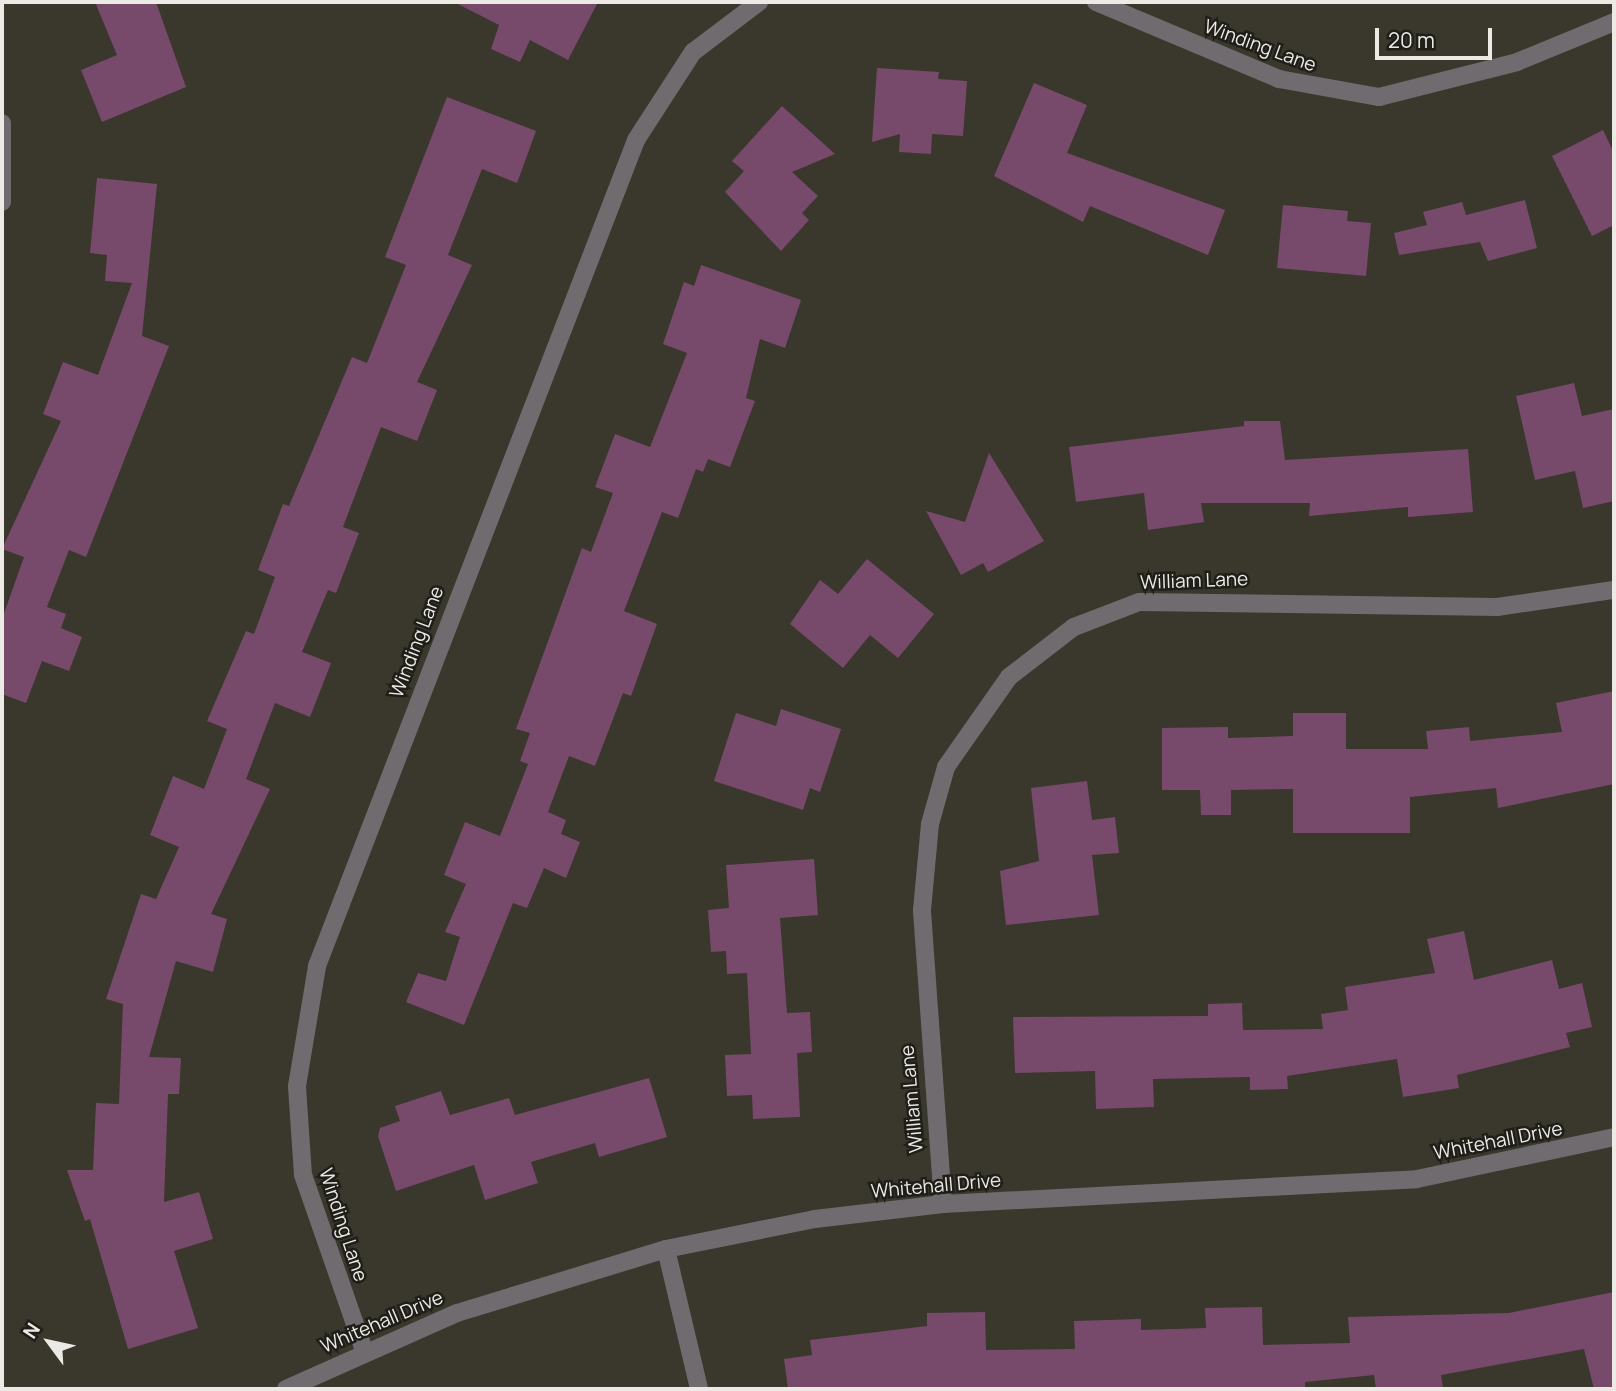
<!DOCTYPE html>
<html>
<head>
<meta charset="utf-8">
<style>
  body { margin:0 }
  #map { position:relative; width:1616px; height:1391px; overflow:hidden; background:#3a372c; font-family:Manrope,sans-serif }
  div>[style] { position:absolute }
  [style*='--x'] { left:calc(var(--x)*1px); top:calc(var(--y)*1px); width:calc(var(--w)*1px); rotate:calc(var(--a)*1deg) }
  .building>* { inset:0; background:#774a6b }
  .minor>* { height:18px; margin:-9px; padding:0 9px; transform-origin:9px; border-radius:9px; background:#6f6b6f }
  span { translate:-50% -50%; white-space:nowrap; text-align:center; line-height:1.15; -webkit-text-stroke:5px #1f1e19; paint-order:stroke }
  .street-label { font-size:19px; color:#eceae4 }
  .frame { position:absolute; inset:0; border:4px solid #eceae4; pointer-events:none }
  .north { position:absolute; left:14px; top:1307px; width:70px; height:70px; -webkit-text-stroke:5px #1f1e19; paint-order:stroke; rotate:303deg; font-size:19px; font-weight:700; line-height:28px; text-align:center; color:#eceae4 }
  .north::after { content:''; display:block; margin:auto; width:24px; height:32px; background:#eceae4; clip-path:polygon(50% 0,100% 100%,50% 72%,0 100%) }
  .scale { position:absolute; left:1375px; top:28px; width:117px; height:32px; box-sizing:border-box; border:4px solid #eceae4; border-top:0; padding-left:9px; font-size:21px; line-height:24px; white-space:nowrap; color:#eceae4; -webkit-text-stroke:5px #1f1e19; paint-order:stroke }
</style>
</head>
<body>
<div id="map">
  <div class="building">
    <i style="clip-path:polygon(95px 2px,156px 2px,186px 87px,102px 122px,81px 70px,117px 55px)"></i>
    <i style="clip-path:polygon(454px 2px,598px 2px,568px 60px,530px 40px,520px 62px,491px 49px,499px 25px)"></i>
    <i style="clip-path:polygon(877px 68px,939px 72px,938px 79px,967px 81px,963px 136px,932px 134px,931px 154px,899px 152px,900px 134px,872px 142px)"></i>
    <i style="clip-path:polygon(1034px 83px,1087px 105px,1067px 153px,1225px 210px,1208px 255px,1090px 206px,1083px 222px,994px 176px)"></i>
    <i style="clip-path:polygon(447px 97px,536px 131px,517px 183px,482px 169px,448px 255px,472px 265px,417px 382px,437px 390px,417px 441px,381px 427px,343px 527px,359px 533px,336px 593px,328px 590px,302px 652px,331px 663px,310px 717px,275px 703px,246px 779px,270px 789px,211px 914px,227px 919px,213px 972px,176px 961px,149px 1057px,181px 1058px,179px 1094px,168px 1094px,164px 1202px,199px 1192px,213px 1239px,174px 1251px,198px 1328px,128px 1349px,90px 1219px,85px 1221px,67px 1170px,93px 1170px,96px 1103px,119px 1104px,123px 1004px,106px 999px,141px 894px,156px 899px,179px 847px,150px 835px,173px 776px,204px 789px,227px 729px,207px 721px,246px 631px,254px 634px,275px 577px,258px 570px,283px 504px,289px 506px,352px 357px,367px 363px,406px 265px,385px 257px)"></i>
    <i style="clip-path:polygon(782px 106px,835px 154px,792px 172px,818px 196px,802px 213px,809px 220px,781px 251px,725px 192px,744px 171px,732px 161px)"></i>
    <i style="clip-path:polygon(1603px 130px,1614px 153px,1614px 225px,1592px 236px,1552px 156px)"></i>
    <i style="clip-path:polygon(97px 178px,157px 184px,142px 336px,169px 346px,86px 557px,69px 550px,47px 607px,66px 614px,61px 628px,82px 637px,69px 671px,42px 661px,26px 703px,2px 694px,2px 619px,24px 557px,2px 549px,61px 421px,43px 414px,63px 362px,98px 375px,132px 283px,105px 281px,107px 255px,90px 253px)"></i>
    <i style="clip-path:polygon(1525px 200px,1537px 248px,1488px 261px,1480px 242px,1399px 255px,1394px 233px,1427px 225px,1423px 212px,1462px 202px,1466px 215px)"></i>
    <i style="clip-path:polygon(1283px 205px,1348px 211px,1347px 221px,1371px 223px,1366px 276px,1277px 268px)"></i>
    <i style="clip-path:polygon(701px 265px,801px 300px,785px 348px,760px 339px,746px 398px,755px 401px,730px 467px,708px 459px,703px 472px,696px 469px,678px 518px,662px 512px,624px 611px,657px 624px,631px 696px,623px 693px,595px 766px,569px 756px,548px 812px,566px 820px,561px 834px,580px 842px,566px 878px,544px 868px,527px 908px,513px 903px,464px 1025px,406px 1002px,418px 973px,446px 981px,460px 937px,445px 932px,466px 884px,444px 875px,465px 822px,500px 836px,528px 764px,520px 761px,530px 733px,516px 729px,582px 548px,591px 552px,613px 493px,595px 487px,615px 434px,650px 447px,687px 353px,663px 344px,684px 282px,694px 286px)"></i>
    <i style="clip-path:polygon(1574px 383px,1582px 416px,1614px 409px,1614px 501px,1583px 508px,1575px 471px,1535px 480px,1516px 396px)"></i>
    <i style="clip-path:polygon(1244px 421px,1280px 421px,1285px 460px,1468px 449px,1473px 512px,1408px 517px,1408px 507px,1309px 516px,1310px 503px,1201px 503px,1204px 522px,1148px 530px,1144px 493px,1076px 502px,1069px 447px,1244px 426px)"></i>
    <i style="clip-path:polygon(989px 453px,1044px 541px,988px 572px,983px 563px,961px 575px,926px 511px,965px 522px)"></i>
    <i style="clip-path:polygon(867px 559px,934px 614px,898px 658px,870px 635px,843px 668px,790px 624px,820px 580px,838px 594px)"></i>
    <i style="clip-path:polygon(1614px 691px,1614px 784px,1498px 808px,1496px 788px,1410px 797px,1410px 833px,1293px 833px,1293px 789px,1231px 790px,1231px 815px,1201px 815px,1200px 790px,1162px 790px,1162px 728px,1228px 727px,1228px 738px,1293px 736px,1293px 713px,1346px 713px,1346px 749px,1428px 749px,1426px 731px,1469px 727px,1470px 741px,1562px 732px,1556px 703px)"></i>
    <i style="clip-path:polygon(781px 709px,841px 729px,820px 792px,810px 788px,803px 810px,714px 781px,736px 713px,776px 726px)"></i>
    <i style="clip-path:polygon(1087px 781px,1092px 820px,1115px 817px,1119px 853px,1092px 855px,1099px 915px,1006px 925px,1000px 871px,1039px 861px,1031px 788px)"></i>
    <i style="clip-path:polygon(814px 859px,818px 915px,780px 918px,787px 1013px,810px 1012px,812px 1052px,797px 1053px,800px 1117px,753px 1119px,752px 1095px,727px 1096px,725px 1055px,751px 1054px,747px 973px,727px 974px,726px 951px,711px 952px,708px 910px,729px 908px,726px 865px)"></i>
    <i style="clip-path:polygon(1464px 931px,1474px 980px,1552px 960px,1559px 989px,1582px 983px,1592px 1027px,1566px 1033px,1570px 1047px,1457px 1075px,1459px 1088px,1403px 1097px,1397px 1059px,1287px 1076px,1288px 1089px,1250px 1090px,1250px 1077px,1153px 1079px,1154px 1107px,1096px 1109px,1095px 1071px,1015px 1073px,1013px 1017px,1208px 1016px,1208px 1004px,1242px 1003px,1243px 1030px,1323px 1029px,1321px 1014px,1348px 1010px,1345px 987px,1435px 973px,1427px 939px)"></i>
    <i style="clip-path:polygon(649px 1078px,667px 1137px,599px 1157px,595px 1143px,531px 1162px,538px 1183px,485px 1200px,474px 1165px,396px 1191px,378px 1136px,380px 1128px,400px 1121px,395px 1106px,441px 1091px,450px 1115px,509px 1098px,515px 1115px)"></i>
    <i style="clip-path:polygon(1614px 1292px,1614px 1389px,1594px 1389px,1584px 1349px,1441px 1375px,1443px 1389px,1376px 1389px,1374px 1375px,1305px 1382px,1305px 1389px,788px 1389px,784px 1359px,812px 1355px,810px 1340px,927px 1326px,927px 1313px,985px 1312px,986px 1350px,1075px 1349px,1074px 1321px,1141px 1319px,1141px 1330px,1206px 1328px,1205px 1308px,1262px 1307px,1263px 1345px,1350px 1343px,1348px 1317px,1509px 1313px)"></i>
  </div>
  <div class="minor">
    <i style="--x:1096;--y:2;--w:199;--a:22.8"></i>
    <i style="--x:1279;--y:79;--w:102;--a:10.2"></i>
    <i style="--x:1379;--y:97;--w:142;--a:-14.2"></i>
    <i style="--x:1517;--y:62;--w:105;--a:-22.4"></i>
    <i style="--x:2;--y:123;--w:79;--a:90"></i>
    <i style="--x:943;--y:1204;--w:295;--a:-94.1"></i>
    <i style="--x:922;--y:910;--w:86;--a:-84.7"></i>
    <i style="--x:930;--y:824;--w:59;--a:-74.3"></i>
    <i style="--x:946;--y:767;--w:110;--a:-55"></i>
    <i style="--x:1009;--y:677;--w:82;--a:-37.6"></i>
    <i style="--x:1074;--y:627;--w:70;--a:-21"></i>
    <i style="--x:1139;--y:602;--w:358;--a:0.8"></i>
    <i style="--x:1497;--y:607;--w:118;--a:-8.3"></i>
    <i style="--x:666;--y:1249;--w:144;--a:76.7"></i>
    <i style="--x:364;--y:1350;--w:185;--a:-109.2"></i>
    <i style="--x:303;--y:1175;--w:89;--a:-93.9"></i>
    <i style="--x:297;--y:1086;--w:122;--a:-80.5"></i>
    <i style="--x:317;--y:966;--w:885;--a:-68.88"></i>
    <i style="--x:636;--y:140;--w:105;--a:-57.1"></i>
    <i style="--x:693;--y:52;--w:83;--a:-37.1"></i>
    <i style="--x:286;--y:1389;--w:187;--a:-24"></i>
    <i style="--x:457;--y:1313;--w:219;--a:-17"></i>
    <i style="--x:666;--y:1249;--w:152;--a:-11.4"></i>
    <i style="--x:815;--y:1219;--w:129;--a:-6.7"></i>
    <i style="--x:943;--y:1204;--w:475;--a:-3"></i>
    <i style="--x:1417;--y:1179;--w:201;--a:-12"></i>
  </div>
  <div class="street-label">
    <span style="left:1260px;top:46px;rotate:20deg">Winding Lane</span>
    <span style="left:1194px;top:581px;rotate:-2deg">William Lane</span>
    <span style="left:417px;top:642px;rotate:-69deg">Winding Lane</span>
    <span style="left:912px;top:1099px;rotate:-95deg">William Lane</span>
    <span style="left:1498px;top:1141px;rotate:-11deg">Whitehall Drive</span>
    <span style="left:936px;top:1186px;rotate:-5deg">Whitehall Drive</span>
    <span style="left:343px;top:1225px;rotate:72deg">Winding Lane</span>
    <span style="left:382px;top:1322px;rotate:-23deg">Whitehall Drive</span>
  </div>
  <div class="frame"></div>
  <div class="north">N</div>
  <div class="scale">20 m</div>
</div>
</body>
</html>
